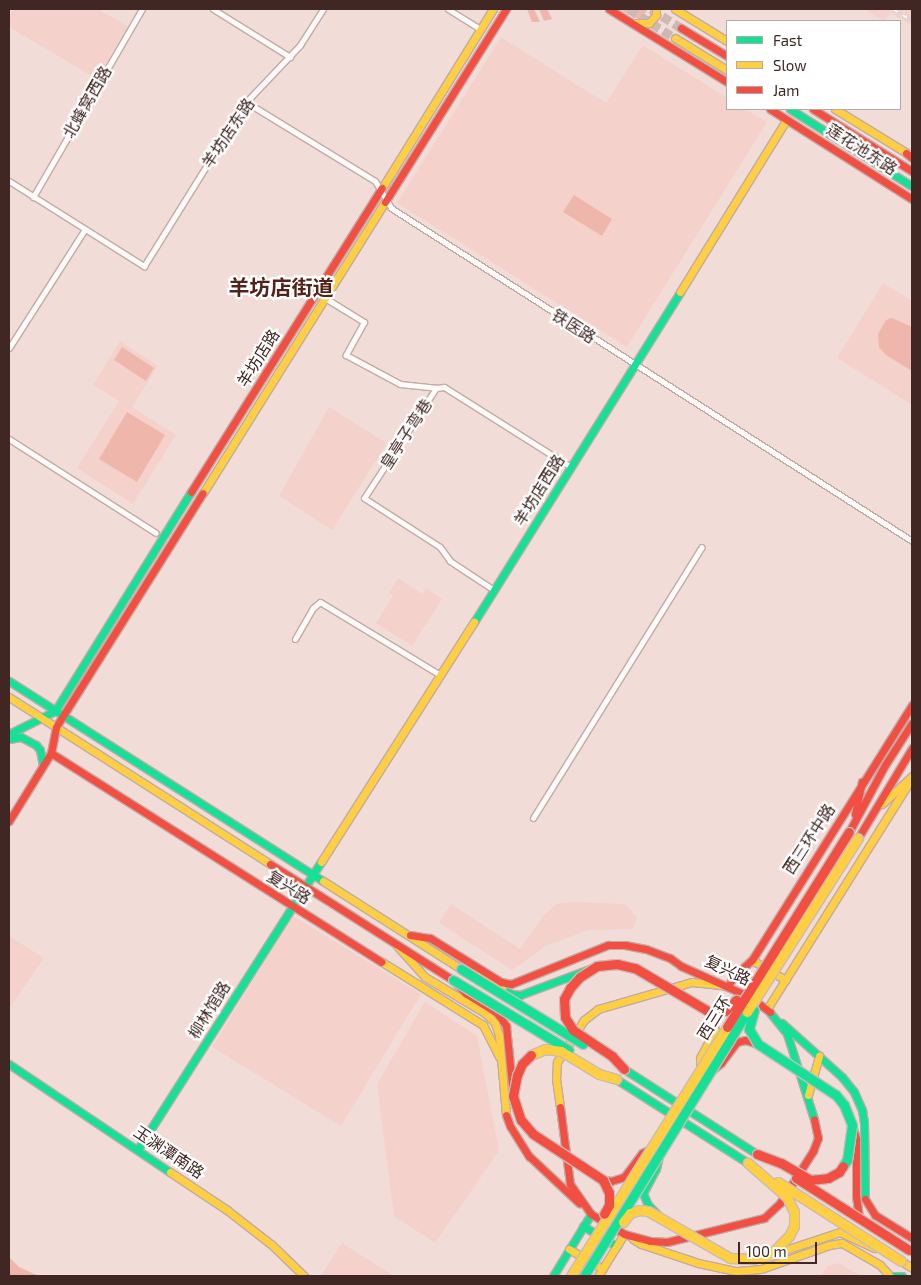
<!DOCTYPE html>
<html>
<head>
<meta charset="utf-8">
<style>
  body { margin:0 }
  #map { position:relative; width:921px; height:1285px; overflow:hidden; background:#f2dcd8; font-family:"Exo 2","Noto Sans SC",sans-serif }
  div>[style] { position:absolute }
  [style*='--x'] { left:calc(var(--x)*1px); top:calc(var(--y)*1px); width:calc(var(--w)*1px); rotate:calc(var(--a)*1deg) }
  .built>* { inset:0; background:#f4d2cb }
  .green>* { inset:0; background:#efb6ab }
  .highway-tunnel>* { height:9px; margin-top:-4.5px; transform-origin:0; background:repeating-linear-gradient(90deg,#ceb8b4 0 9px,transparent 0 13.5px) }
  .roads { filter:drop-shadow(1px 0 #c0aba7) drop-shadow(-1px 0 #c0aba7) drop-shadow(0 1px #c0aba7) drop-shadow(0 -1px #c0aba7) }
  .street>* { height:5px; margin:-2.5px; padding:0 2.5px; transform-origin:2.5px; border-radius:2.5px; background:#fdfaf9 }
  .fast>* { height:7px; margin:-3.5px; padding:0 3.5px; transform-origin:3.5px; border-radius:3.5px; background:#16e098 }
  .slow>* { height:7px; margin:-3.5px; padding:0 3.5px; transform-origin:3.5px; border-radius:3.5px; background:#ffcf43 }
  .jam>* { height:7px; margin:-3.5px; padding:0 3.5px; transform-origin:3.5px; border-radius:3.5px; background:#f24e42 }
  .rail>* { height:4px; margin-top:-2px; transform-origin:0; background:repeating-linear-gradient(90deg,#fff 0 5.5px,#dbd4d2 0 11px); box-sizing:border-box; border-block:1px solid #dbd4d2 }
  .bridges { filter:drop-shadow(1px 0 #c9bbb8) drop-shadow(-1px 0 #c9bbb8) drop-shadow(0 1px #c9bbb8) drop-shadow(0 -1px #c9bbb8) }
  .fast-bridge>* { height:9px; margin:-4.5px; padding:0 4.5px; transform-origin:4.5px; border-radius:4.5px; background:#16e098 }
  .slow-bridge>* { height:9px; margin:-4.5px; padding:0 4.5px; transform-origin:4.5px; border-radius:4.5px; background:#ffcf43 }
  .jam-bridge>* { height:9px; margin:-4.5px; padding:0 4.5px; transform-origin:4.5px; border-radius:4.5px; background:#f24e42 }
  span { translate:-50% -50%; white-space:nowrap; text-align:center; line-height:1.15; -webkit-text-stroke:4.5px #fff; paint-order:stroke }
  .street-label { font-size:16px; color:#402723 }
  .district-label { font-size:21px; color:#542219; font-weight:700 }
  .frame { position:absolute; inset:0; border:10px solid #402723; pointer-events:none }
  .legend { position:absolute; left:726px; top:20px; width:175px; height:90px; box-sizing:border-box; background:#fff; border:1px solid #b3a9a7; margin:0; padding:6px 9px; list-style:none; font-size:15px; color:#402723 }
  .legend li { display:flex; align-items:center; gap:10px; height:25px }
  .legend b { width:25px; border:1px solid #b3a9a7 }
  .scale { position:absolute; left:738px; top:1242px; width:79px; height:22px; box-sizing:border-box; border:2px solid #402723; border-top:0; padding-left:6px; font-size:15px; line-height:18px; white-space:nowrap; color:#402723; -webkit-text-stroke:4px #fff; paint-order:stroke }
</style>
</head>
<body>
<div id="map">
  <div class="built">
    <i style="clip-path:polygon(13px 9px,98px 9px,128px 26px,97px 79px,9px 27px,9px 17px)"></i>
    <i style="clip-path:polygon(864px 9px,912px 9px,912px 26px,891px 13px,884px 21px)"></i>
    <i style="clip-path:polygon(501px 37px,606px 103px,643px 45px,727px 98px,727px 109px,745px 109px,767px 122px,627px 347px,397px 203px)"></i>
    <i style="clip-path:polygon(883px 283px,912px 301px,912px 405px,837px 358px)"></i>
    <i style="clip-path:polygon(120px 341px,158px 366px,132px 407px,176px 435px,133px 504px,77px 468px,119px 401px,93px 385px)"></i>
    <i style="clip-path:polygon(329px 407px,387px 443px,332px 530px,279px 496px)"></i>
    <i style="clip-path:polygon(398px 578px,422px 594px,426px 588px,442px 599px,412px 646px,376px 623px,393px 596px,389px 593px)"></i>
    <i style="clip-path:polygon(574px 902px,625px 904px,637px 917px,633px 929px,588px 930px,546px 946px,512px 970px,439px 923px,451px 904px,520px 949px,545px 914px,557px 904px)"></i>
    <i style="clip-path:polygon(293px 916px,421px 994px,341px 1126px,212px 1047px)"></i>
    <i style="clip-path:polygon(9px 936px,44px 958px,9px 1009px)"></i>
    <i style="clip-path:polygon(425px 1002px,477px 1036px,499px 1151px,435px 1243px,394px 1216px,377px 1084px)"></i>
    <i style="clip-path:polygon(342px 1243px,391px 1274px,390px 1276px,323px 1276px,322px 1274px)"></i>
    <i style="clip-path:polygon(839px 1263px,861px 1276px,821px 1276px,827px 1266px)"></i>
  </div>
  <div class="green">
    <i style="clip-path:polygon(527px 9px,534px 9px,540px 22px,532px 22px)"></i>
    <i style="clip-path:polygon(539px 9px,547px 9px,552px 19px,544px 21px)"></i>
    <i style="clip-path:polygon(618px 9px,648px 9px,643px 16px,638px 19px)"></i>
    <i style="clip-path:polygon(574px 195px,612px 219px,602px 236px,563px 212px)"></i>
    <i style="clip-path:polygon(892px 318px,912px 327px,912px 371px,886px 355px,879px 347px,878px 334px,886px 320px)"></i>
    <i style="clip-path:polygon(122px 347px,154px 368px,146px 381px,114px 360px)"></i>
    <i style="clip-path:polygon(127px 412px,165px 435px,137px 482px,99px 459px)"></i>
    <i style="clip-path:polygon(9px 1257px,19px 1267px,39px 1276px,9px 1276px)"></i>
  </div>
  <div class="highway-tunnel">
    <i style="--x:629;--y:9;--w:54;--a:32.2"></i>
    <i style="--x:651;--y:9;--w:36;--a:32"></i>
  </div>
  <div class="roads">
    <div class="street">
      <i style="--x:213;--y:9;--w:91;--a:31.9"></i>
      <i style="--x:448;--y:9;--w:39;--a:32"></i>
      <i style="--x:246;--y:102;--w:151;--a:31.5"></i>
      <i style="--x:375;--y:181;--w:31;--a:59"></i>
      <i style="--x:391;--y:208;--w:618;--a:32.58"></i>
      <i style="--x:9;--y:181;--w:160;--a:32.2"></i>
      <i style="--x:144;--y:266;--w:193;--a:-58.1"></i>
      <i style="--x:246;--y:102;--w:79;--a:-46.5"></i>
      <i style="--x:300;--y:45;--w:43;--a:-57.4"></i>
      <i style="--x:33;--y:197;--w:217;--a:-59.9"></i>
      <i style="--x:325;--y:298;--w:46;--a:31.6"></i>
      <i style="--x:364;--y:322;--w:38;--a:119"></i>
      <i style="--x:346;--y:355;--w:61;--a:28.2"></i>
      <i style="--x:400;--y:384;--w:36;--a:6"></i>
      <i style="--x:436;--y:388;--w:131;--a:123.2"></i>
      <i style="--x:364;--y:498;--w:90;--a:32.8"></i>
      <i style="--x:440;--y:547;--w:17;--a:54"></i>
      <i style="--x:450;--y:561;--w:53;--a:33.4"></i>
      <i style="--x:9;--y:348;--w:141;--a:-57.4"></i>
      <i style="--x:436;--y:388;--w:8;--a:-7"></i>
      <i style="--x:444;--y:387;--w:150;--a:32.2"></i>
      <i style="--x:9;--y:439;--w:174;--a:32.6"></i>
      <i style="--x:295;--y:639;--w:36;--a:-60"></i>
      <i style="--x:313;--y:608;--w:9;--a:-41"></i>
      <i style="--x:320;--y:602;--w:140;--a:31.3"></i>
      <i style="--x:533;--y:818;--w:319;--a:-58.1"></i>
    </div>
    <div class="fast">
      <i style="--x:790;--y:109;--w:144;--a:32.3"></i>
      <i style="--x:474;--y:622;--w:389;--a:-58"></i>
      <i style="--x:9;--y:681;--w:372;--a:32.5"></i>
      <i style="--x:9;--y:734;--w:51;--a:-26.6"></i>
      <i style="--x:55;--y:711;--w:258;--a:-58.2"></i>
      <i style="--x:9;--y:739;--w:12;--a:-9"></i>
      <i style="--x:21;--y:737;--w:17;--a:28"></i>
      <i style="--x:36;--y:745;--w:6;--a:51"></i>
      <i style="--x:40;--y:750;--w:15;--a:79"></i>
      <i style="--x:502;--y:989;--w:11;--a:27"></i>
      <i style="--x:512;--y:994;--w:8;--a:7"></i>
      <i style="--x:520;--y:995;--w:77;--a:-20.6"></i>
      <i style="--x:767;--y:1009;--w:32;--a:51"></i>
      <i style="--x:787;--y:1034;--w:89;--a:72.4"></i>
      <i style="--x:782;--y:1023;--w:81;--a:42"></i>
      <i style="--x:842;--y:1077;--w:19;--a:51"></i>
      <i style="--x:854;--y:1092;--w:20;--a:66"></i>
      <i style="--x:862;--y:1110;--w:12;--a:81"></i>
      <i style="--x:864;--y:1122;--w:77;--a:89.3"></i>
      <i style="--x:9;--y:1064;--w:194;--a:33.9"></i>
      <i style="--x:624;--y:1069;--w:158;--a:32.6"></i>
      <i style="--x:616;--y:1079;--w:156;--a:32.5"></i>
      <i style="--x:138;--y:1149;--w:340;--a:-57.5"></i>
      <i style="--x:657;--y:1214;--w:13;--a:-135"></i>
      <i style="--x:648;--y:1205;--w:13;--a:-113"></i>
      <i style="--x:643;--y:1193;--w:27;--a:-62"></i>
      <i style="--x:656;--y:1169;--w:13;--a:-77"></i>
      <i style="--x:583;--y:1226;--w:39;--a:31"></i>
      <i style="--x:553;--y:1276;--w:73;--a:-58.5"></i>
      <i style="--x:889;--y:1276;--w:13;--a:0"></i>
    </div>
    <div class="slow">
      <i style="--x:675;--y:9;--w:61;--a:31.6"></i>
      <i style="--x:635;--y:23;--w:14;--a:0"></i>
      <i style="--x:649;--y:23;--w:11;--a:-49"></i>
      <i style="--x:656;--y:15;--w:6;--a:-90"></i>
      <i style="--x:675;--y:38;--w:61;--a:31.6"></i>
      <i style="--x:835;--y:109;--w:88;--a:31.5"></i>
      <i style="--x:382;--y:188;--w:211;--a:-58.2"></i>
      <i style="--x:680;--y:292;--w:203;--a:-58.3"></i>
      <i style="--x:203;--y:493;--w:343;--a:-58"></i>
      <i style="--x:9;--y:697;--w:310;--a:32.6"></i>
      <i style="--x:882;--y:804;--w:41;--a:-43"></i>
      <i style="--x:321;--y:862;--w:285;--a:-57.5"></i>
      <i style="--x:323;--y:881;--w:164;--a:32.5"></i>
      <i style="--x:461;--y:969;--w:18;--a:19"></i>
      <i style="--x:478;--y:975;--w:28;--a:30"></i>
      <i style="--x:398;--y:947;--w:40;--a:48"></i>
      <i style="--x:425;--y:977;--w:70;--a:31"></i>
      <i style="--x:485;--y:1013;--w:14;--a:45"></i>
      <i style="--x:495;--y:1023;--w:13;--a:72"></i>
      <i style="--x:499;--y:1035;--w:80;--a:85"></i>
      <i style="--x:752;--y:960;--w:39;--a:31"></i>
      <i style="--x:382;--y:962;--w:119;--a:32"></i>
      <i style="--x:483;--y:1025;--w:36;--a:63"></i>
      <i style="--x:767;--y:1009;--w:269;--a:-57.9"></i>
      <i style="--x:700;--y:1069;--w:11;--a:-90"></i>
      <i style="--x:700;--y:1058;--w:32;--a:-62"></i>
      <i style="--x:715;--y:1030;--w:20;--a:-110"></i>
      <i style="--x:808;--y:1095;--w:41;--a:-74.2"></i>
      <i style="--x:560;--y:1107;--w:27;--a:-98"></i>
      <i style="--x:556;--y:1080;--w:18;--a:-87"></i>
      <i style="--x:557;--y:1062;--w:50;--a:-57.3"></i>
      <i style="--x:584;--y:1020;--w:18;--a:-38"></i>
      <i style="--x:598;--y:1009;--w:98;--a:-16"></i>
      <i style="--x:692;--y:982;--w:36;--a:6"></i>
      <i style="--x:170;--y:1172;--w:69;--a:33.7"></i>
      <i style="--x:227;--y:1210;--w:57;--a:37.9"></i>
      <i style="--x:272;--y:1245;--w:45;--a:44.1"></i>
      <i style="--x:633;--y:1239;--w:9;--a:32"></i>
      <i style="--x:641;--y:1244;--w:60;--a:18.4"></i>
      <i style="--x:698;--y:1263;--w:40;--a:12"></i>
      <i style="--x:737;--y:1271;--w:24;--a:-5"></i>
      <i style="--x:761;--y:1269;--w:72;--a:-19.4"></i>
      <i style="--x:829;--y:1245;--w:13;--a:-9"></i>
      <i style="--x:842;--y:1243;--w:44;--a:30.1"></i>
      <i style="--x:880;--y:1265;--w:15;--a:48"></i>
      <i style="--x:569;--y:1249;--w:39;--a:31"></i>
      <i style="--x:770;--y:1255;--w:74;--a:-18.2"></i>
      <i style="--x:840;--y:1232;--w:38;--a:25"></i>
      <i style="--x:901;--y:1261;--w:13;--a:32"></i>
      <i style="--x:598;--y:1276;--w:49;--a:-58.2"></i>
    </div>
    <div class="jam">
      <i style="--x:609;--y:9;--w:139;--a:31.7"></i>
      <i style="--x:681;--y:28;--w:54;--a:31.3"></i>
      <i style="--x:770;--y:109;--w:168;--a:32.4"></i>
      <i style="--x:813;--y:109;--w:117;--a:32.1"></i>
      <i style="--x:906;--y:153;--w:8;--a:40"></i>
      <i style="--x:385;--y:202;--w:228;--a:-57.9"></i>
      <i style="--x:191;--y:492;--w:359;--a:-57.9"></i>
      <i style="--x:51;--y:753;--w:391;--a:32.3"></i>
      <i style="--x:855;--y:814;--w:33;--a:-78"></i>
      <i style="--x:9;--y:821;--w:80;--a:-58.3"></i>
      <i style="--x:51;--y:753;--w:26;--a:-79"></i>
      <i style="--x:56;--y:727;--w:276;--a:-57.9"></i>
      <i style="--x:849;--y:832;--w:76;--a:-61.8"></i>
      <i style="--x:885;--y:765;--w:50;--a:-57.3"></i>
      <i style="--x:858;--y:838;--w:105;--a:-59"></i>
      <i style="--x:270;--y:864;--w:217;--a:32.4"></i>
      <i style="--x:453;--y:980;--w:18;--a:47"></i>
      <i style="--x:465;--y:993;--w:38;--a:32"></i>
      <i style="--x:497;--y:1013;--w:16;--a:55"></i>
      <i style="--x:506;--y:1026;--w:69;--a:84.2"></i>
      <i style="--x:410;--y:935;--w:20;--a:9"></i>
      <i style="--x:430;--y:938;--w:84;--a:31.8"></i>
      <i style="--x:501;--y:982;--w:10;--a:11"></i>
      <i style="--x:511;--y:984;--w:105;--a:-21.9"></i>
      <i style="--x:608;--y:945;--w:17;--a:0"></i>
      <i style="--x:625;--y:945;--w:21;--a:11"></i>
      <i style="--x:646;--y:949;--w:26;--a:21"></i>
      <i style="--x:670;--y:958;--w:14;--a:36"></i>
      <i style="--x:681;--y:966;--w:76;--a:24.2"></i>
      <i style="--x:750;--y:997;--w:25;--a:37"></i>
      <i style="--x:728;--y:986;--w:12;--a:-59"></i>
      <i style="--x:734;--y:976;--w:24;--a:-42"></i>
      <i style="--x:752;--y:960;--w:301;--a:-57.9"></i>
      <i style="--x:711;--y:1071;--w:13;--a:-39"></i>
      <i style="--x:721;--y:1063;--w:26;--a:-53"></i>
      <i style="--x:737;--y:1042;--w:8;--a:-14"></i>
      <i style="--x:745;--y:1040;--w:14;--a:17"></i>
      <i style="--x:560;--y:1107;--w:78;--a:82.6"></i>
      <i style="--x:570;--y:1184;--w:37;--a:55"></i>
      <i style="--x:591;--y:1214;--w:39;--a:31"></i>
      <i style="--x:624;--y:1234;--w:27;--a:15"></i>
      <i style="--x:650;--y:1241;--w:17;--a:3"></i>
      <i style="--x:667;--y:1242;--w:100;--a:-13.9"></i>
      <i style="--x:764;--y:1218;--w:22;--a:-43"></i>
      <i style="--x:780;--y:1203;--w:62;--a:-57.6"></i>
      <i style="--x:813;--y:1151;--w:14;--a:-69"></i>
      <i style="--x:818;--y:1138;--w:19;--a:-102"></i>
      <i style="--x:506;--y:1115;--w:12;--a:70"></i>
      <i style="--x:510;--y:1126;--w:36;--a:58"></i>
      <i style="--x:529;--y:1156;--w:69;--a:43.2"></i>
      <i style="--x:852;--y:1125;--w:15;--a:74"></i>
      <i style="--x:856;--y:1139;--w:57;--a:90"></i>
      <i style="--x:856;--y:1196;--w:22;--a:82"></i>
      <i style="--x:603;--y:1180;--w:8;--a:7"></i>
      <i style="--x:611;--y:1181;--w:14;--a:-17"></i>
      <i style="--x:624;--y:1177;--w:30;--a:-53"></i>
      <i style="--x:642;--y:1153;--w:9;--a:-27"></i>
      <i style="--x:865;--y:1199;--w:19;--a:58"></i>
      <i style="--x:875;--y:1215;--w:44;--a:31.9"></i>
    </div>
  </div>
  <div class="rail">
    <i style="--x:893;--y:9;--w:22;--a:32"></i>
    <i style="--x:911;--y:9;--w:1;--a:45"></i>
  </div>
  <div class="bridges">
    <div class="fast-bridge">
      <i style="--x:461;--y:969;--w:143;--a:31.6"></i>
      <i style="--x:453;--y:980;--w:135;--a:31.1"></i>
      <i style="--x:754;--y:1010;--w:20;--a:105"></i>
      <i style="--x:749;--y:1029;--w:17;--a:59"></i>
      <i style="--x:758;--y:1044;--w:93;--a:33.2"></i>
      <i style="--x:836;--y:1095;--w:13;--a:51"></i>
      <i style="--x:844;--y:1105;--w:22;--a:68"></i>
      <i style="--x:852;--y:1125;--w:35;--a:98"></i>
      <i style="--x:847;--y:1160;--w:7;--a:124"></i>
      <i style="--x:584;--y:1276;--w:310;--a:-58.3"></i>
    </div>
    <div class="slow-bridge">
      <i style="--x:747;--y:1012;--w:206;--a:-57.5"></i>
      <i style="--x:531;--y:1055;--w:15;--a:-23"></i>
      <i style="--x:545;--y:1049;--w:16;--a:7"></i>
      <i style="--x:561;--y:1051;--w:44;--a:31.2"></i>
      <i style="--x:599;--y:1074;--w:18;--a:16"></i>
      <i style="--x:778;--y:1182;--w:146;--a:32.7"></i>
      <i style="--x:623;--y:1222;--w:11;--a:-52"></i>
      <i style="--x:630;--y:1213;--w:9;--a:-18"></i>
      <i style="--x:639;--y:1210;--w:9;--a:6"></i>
      <i style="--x:648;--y:1211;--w:95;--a:29.8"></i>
      <i style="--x:730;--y:1258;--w:23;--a:2"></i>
      <i style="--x:753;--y:1259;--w:17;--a:-13"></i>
      <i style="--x:770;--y:1255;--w:27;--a:-45"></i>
      <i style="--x:789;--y:1236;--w:11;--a:-63"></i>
      <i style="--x:794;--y:1226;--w:14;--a:-90"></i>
      <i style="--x:794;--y:1212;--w:17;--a:-115"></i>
      <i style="--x:787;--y:1197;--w:52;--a:-138.9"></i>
      <i style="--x:571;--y:1276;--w:294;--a:-57.9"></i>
    </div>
    <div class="jam-bridge">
      <i style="--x:727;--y:1027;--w:230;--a:-58"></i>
      <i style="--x:531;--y:1055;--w:13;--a:135"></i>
      <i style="--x:522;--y:1064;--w:12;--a:114"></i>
      <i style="--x:517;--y:1075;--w:21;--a:101"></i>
      <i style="--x:513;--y:1096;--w:25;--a:72"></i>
      <i style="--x:521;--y:1120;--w:18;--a:49"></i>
      <i style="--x:533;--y:1134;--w:84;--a:33.3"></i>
      <i style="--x:603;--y:1180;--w:14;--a:65"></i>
      <i style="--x:609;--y:1193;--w:12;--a:90"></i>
      <i style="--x:609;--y:1205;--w:10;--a:119"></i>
      <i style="--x:624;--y:1069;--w:18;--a:-133"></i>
      <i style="--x:612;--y:1056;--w:47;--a:-146.3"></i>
      <i style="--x:573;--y:1030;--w:15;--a:-122"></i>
      <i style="--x:565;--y:1017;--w:18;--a:-93"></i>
      <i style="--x:564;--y:999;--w:13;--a:-61"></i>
      <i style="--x:570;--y:988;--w:15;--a:-48"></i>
      <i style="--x:580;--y:977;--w:20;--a:-33"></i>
      <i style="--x:597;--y:966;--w:20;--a:-6"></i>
      <i style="--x:617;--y:964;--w:18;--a:13"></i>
      <i style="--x:635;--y:968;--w:85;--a:30.5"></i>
      <i style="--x:708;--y:1011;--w:17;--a:0"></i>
      <i style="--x:725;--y:1011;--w:16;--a:-45"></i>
      <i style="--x:757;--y:1154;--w:26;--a:21"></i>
      <i style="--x:781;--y:1163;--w:34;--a:30"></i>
      <i style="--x:810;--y:1180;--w:18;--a:-6"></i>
      <i style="--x:828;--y:1178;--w:13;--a:-29"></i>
      <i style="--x:839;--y:1172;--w:7;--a:-56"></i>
      <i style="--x:796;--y:1178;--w:134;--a:32.5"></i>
    </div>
  </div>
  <div class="street-label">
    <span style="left:87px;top:102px;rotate:-60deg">北蜂窝西路</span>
    <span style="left:228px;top:133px;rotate:-56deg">羊坊店东路</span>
    <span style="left:862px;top:149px;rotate:33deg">莲花池东路</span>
    <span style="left:574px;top:326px;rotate:33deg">铁医路</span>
    <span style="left:258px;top:358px;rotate:-58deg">羊坊店路</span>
    <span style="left:406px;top:434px;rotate:-57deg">皇亭子弯巷</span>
    <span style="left:539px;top:490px;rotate:-58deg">羊坊店西路</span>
    <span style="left:809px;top:839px;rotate:-57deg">西三环中路</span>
    <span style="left:289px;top:887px;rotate:32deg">复兴路</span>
    <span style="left:728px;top:970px;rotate:25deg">复兴路</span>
    <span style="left:209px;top:1010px;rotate:-58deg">柳林馆路</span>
    <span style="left:714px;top:1018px;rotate:-58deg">西三环</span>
    <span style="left:169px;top:1152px;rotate:34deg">玉渊潭南路</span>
  </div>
  <div class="district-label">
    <span style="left:281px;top:287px">羊坊店街道</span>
  </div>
  <div class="frame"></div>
  <ul class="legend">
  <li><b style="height:6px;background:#16e098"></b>Fast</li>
  <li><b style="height:6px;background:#ffcf43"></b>Slow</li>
  <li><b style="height:6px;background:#f24e42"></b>Jam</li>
  </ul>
  <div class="scale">100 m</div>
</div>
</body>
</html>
